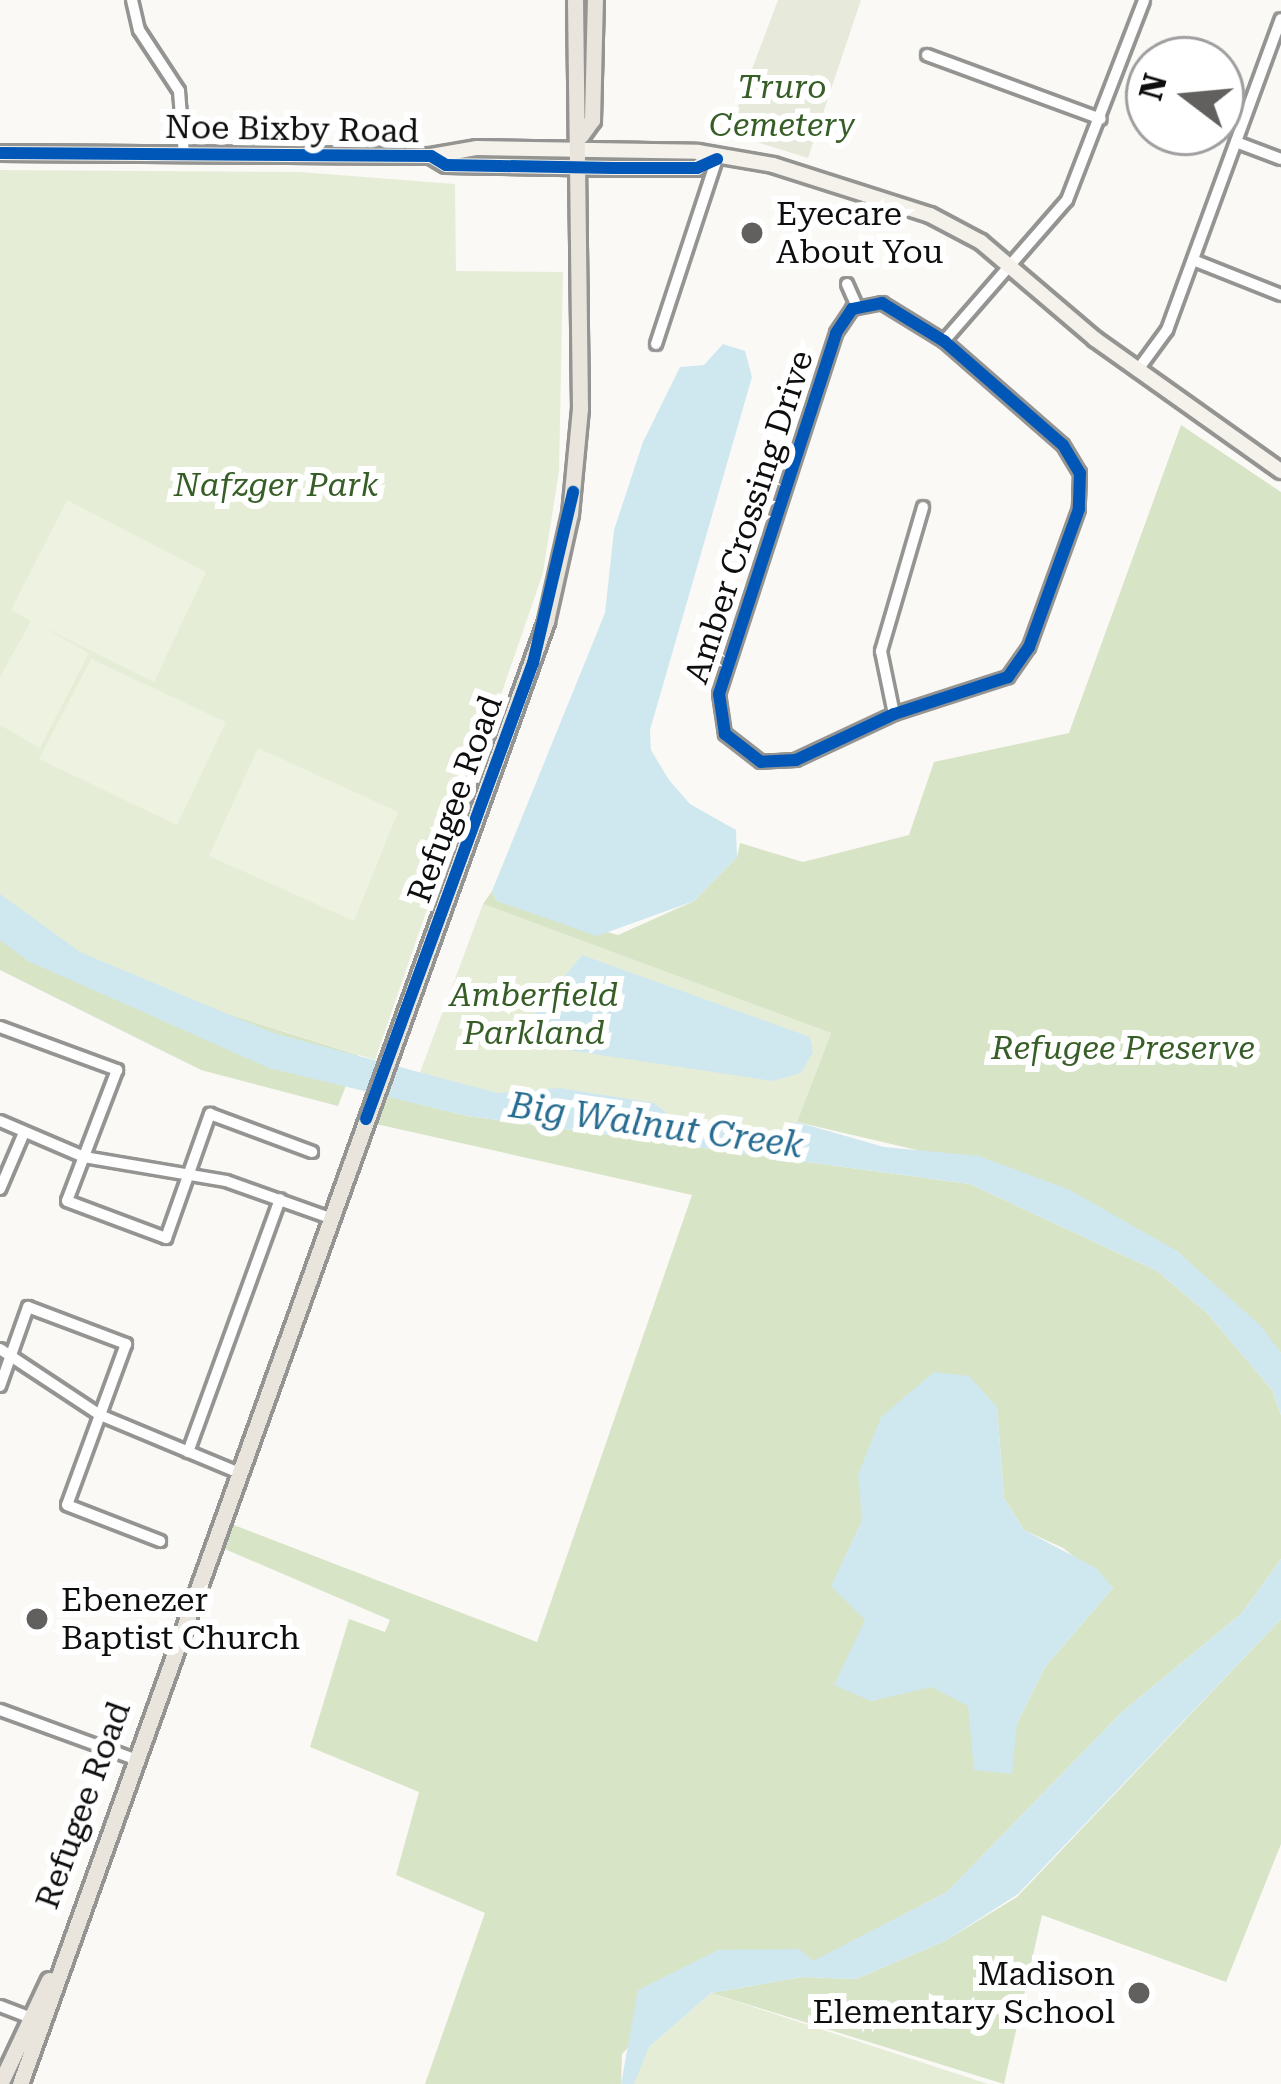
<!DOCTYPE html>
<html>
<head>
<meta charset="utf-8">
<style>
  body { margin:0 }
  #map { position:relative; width:1281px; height:2084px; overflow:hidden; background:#faf9f5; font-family:"Roboto Serif",serif }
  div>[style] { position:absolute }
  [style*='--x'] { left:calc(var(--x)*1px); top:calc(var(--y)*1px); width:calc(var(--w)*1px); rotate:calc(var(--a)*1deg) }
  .green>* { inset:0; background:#e6edd7 }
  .forest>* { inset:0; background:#d7e4c6 }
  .cemetery>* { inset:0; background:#e7eadb }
  .pitch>* { inset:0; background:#eef2e1 }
  .water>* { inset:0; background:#cfe8f0 }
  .roads { filter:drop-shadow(3px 0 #949492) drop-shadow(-3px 0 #949492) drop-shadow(0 3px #949492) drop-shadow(0 -3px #949492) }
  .street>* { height:10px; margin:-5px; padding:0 5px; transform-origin:5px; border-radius:5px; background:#fefefe }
  .secondary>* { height:14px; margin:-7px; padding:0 7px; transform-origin:7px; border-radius:7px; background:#f4f2eb }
  .primary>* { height:15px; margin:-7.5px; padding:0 7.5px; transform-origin:7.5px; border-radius:7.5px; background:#eae5dc }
  .cycleway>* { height:12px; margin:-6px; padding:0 6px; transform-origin:6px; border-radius:6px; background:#0057b8 }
  .dots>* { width:33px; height:33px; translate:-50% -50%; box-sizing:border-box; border:6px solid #fff; border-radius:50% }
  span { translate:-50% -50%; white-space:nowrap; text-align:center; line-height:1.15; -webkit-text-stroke:12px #fff; paint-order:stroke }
  .park-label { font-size:33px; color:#375e27; font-style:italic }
  .street-label { font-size:33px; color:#0e0e0e }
  .poi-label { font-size:33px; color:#0e0e0e }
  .left { translate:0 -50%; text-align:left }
  .right { translate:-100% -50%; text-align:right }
  .water-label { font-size:36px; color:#276c91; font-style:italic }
  .north { position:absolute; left:1125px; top:36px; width:120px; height:120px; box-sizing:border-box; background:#fff; border:3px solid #9f9f9f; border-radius:50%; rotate:286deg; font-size:33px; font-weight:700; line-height:48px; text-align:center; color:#0e0e0e }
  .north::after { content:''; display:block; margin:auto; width:42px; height:54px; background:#61605f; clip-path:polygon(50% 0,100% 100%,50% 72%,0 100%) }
</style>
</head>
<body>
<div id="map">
  <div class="green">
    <i style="clip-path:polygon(0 170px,300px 172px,455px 184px,456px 271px,563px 272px,559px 471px,543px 573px,375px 1060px,174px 997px,80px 952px,0 894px)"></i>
    <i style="clip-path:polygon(483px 904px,831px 1033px,790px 1141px,416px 1083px)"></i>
    <i style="clip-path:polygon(711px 1993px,988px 2084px,629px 2084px,649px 2047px)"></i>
  </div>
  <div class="forest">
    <i style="clip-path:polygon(1181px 425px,1281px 492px,1281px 1353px,1177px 1251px,917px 1150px,797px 1122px,831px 1033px,483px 904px,492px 891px,497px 901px,618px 935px,694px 901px,737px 857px,740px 843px,803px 862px,909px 835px,934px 762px,1069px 733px)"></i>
    <i style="clip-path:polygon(0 894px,80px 952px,174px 997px,358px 1055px,338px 1106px,201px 1070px,0 970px)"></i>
    <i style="clip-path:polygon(evenodd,387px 1096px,467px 1116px,970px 1184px,1157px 1271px,1207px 1313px,1272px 1390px,1281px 1415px,1281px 1559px,1242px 1613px,1122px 1712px,947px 1892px,813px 1962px,719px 1950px,622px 2054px,621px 2084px,425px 2084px,485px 1913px,396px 1875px,419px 1792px,310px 1747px,349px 1619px,385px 1632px,390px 1620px,220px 1547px,229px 1523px,537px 1642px,692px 1195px,376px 1124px,387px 1096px,997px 1407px,1004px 1498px,1024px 1530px,1063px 1548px,1113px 1588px,1045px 1667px,1017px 1723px,931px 1686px,871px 1701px,866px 1620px,832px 1585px,862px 1521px,997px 1407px)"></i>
    <i style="clip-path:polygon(1281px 1619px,1281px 1844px,1226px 1982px,1042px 1915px,1004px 2084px,711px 1993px,802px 1977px,856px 1979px,945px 1941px,1017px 1897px)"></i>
  </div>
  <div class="cemetery">
    <i style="clip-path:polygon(778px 0,861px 0,808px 158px,728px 133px)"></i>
  </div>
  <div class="pitch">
    <i style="clip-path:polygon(67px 500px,206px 572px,154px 682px,39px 625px,89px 653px,40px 748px,0 725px,0 677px,31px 621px,11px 610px)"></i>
    <i style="clip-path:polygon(91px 659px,226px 722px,177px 825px,39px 759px)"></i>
    <i style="clip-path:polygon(258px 748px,398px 812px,354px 921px,209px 856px)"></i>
  </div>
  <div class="water">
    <i style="clip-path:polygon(723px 344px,745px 351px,752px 377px,650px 730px,651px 750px,669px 780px,690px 804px,736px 830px,737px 857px,694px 901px,597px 936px,497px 901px,492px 891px,605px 613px,614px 530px,643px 442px,680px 367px,704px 365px)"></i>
    <i style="clip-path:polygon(0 894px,80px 952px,273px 1033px,497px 1093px,560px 1088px,654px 1103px,677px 1121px,771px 1134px,797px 1122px,884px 1147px,979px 1156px,1070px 1190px,1177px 1251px,1261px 1326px,1281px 1353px,1281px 1415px,1272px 1390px,1207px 1313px,1157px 1271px,970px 1184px,467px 1116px,269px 1068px,28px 961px,0 940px)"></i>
    <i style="clip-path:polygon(582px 955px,810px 1037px,813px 1052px,801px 1073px,772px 1081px,528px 1044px,525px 1025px)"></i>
    <i style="clip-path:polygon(934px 1372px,969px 1376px,997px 1407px,1004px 1498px,1024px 1530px,1096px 1568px,1113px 1588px,1045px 1667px,1017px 1723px,1012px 1774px,974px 1770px,968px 1706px,932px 1687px,871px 1701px,834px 1685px,865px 1620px,831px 1586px,862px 1521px,858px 1475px,881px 1417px)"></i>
    <i style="clip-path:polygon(1281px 1559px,1281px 1619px,1018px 1894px,945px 1941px,856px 1979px,802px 1977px,711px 1993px,649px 2047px,634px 2084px,621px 2084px,638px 1990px,718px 1950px,799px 1949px,813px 1961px,947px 1892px,1122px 1712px,1242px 1613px)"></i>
  </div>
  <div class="roads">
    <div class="street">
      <i style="--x:132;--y:0;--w:31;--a:77"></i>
      <i style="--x:139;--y:30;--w:73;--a:56.7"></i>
      <i style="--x:179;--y:91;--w:63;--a:85.5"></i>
      <i style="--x:927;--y:55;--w:185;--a:20.2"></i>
      <i style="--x:1236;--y:142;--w:48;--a:20.7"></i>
      <i style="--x:1193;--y:260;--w:95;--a:21.7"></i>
      <i style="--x:847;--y:284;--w:24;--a:66"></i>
      <i style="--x:882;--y:303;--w:73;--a:31.5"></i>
      <i style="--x:944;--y:341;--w:158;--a:41.2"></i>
      <i style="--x:1063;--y:445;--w:33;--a:59"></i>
      <i style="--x:1080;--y:473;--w:36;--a:92"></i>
      <i style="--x:1079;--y:509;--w:147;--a:109.9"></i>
      <i style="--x:1029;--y:647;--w:37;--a:125"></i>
      <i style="--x:1008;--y:677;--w:120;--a:162"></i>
      <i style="--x:894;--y:714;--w:108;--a:154.9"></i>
      <i style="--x:796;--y:760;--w:35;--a:177"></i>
      <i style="--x:761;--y:762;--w:46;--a:-142.1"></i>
      <i style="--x:725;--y:734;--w:40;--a:-98.5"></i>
      <i style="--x:719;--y:694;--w:379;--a:-72"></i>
      <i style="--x:836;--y:333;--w:29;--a:-56"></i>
      <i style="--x:852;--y:309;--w:31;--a:-11"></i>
      <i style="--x:944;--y:341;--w:187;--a:-48.9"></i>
      <i style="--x:1067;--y:200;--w:214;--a:-68.9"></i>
      <i style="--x:656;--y:344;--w:195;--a:-71.8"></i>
      <i style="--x:1137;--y:371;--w:51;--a:-53.8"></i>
      <i style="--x:1167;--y:330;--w:331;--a:-69.9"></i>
      <i style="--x:894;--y:714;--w:64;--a:-101.7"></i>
      <i style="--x:881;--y:651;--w:150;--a:-73.7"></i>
      <i style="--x:0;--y:1027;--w:125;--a:20.2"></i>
      <i style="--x:117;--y:1070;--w:140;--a:110.9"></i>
      <i style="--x:67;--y:1201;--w:106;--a:20.5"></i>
      <i style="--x:166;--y:1238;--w:132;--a:-70.5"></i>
      <i style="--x:210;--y:1114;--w:109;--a:20.4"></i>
      <i style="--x:0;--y:1121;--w:91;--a:23.2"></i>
      <i style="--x:84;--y:1157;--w:144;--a:9.6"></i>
      <i style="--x:226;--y:1181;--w:110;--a:19.6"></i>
      <i style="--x:0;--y:1189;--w:59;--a:-66.9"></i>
      <i style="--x:0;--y:1349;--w:120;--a:33.4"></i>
      <i style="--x:100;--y:1415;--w:148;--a:22.6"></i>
      <i style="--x:0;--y:1386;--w:84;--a:-70.5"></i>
      <i style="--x:28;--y:1307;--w:105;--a:20.7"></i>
      <i style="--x:126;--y:1344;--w:171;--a:110.1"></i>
      <i style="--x:67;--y:1505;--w:100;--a:21.2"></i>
      <i style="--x:188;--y:1452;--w:269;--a:-70"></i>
      <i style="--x:0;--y:1710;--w:140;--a:20"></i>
      <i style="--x:0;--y:2006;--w:39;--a:21"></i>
    </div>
    <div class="secondary">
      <i style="--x:0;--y:153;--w:431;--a:0.4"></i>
      <i style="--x:431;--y:156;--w:17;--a:31"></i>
      <i style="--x:446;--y:165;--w:167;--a:1"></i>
      <i style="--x:613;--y:168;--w:84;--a:0"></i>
      <i style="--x:697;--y:168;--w:14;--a:-39"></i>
      <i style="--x:431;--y:156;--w:47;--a:-9.9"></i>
      <i style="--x:477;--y:148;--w:221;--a:1"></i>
      <i style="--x:698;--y:152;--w:76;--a:9.8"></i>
      <i style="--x:773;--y:165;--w:165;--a:17.7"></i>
      <i style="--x:930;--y:215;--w:58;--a:27.9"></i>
      <i style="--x:981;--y:242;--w:150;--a:40.4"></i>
      <i style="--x:1095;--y:339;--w:228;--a:35.4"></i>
    </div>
    <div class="primary">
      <i style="--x:581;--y:135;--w:19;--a:-54"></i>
      <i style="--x:592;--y:120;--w:120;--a:-88.6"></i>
      <i style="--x:0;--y:2084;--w:115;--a:-64.8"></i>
      <i style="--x:20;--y:2084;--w:1555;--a:-70.22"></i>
      <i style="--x:546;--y:621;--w:110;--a:-77.4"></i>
      <i style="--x:570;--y:514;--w:106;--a:-84.6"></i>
      <i style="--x:580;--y:408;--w:408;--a:-90.7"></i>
    </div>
  </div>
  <div class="cycleway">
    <i style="--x:0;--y:153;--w:431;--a:0.4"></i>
    <i style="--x:431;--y:156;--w:17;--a:31"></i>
    <i style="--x:446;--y:165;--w:167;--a:1"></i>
    <i style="--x:613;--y:168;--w:84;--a:0"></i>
    <i style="--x:697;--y:168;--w:22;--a:-24"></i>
    <i style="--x:882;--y:303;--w:73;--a:31.5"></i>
    <i style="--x:944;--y:341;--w:158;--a:41.2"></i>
    <i style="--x:1063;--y:445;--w:33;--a:59"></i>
    <i style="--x:1080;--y:473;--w:36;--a:92"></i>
    <i style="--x:1079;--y:509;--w:147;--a:109.9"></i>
    <i style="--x:1029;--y:647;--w:37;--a:125"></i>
    <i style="--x:1008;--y:677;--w:120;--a:162"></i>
    <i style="--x:894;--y:714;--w:108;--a:154.9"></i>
    <i style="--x:796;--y:760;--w:35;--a:177"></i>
    <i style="--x:761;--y:762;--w:46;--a:-142.1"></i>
    <i style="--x:725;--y:734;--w:40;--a:-98.5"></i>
    <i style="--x:719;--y:694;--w:379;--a:-72"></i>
    <i style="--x:836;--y:333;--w:29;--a:-56"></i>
    <i style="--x:852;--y:309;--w:31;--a:-11"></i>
    <i style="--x:366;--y:1119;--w:486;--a:-69.9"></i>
    <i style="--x:533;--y:663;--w:176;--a:-76.8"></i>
  </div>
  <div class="dots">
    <i style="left:752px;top:233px;background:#61605f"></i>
    <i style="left:37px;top:1619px;background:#61605f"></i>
    <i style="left:1139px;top:1993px;background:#61605f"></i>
  </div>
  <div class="park-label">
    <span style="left:782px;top:106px">Truro<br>Cemetery</span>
    <span style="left:276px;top:485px">Nafzger Park</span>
    <span style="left:534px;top:1014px">Amberfield<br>Parkland</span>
    <span style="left:1123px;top:1048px">Refugee Preserve</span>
  </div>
  <div class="street-label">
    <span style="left:292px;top:129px;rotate:1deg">Noe Bixby Road</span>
    <span style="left:749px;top:517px;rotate:-72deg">Amber Crossing Drive</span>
    <span style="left:455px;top:799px;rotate:-70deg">Refugee Road</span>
    <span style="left:83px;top:1805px;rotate:-70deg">Refugee Road</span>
  </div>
  <div class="poi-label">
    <span class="left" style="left:776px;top:233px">Eyecare<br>About You</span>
    <span class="left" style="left:61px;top:1619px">Ebenezer<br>Baptist Church</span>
    <span class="right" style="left:1115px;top:1993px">Madison<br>Elementary School</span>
  </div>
  <div class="water-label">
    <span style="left:656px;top:1126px;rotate:8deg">Big Walnut Creek</span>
  </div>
  <div class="north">N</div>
</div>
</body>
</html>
